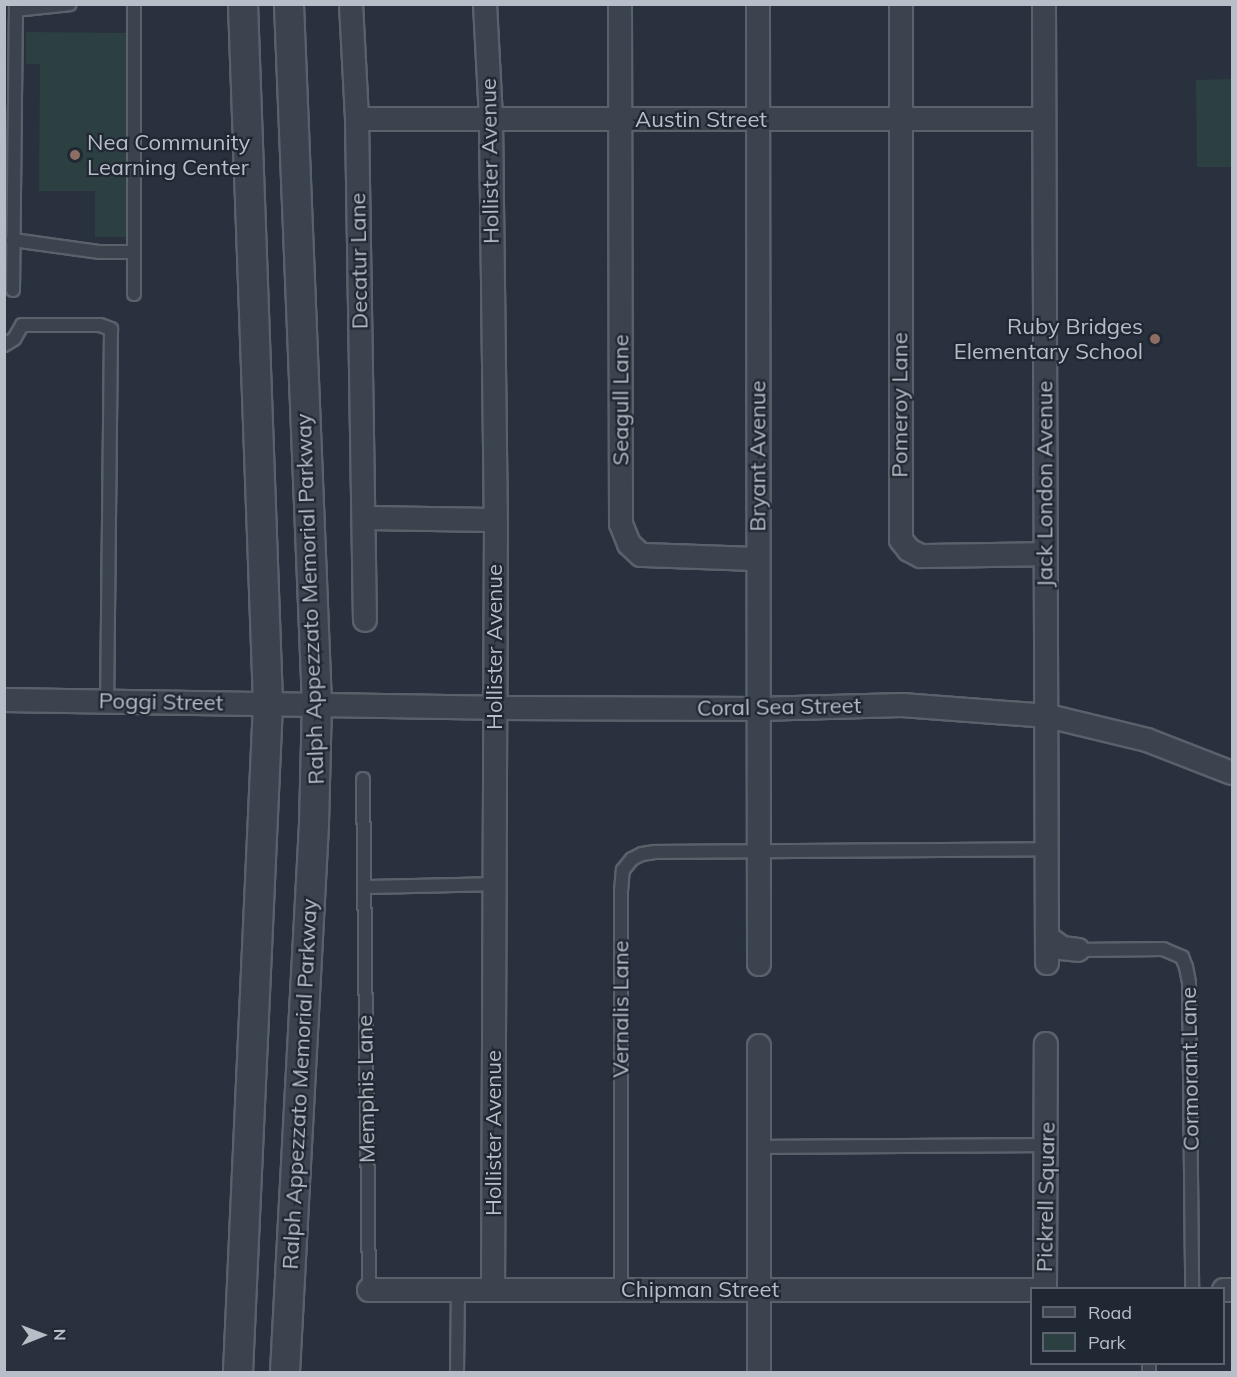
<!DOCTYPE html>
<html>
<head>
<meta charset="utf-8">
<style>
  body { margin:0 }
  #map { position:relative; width:1237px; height:1377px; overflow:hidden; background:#28313d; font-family:Mulish,sans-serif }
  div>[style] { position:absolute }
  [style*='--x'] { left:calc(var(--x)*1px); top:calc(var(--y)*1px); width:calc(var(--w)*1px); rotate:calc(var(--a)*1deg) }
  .green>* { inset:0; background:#2d4041 }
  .roads { filter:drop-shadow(2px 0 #59616b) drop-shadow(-2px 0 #59616b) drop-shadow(0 2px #59616b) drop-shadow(0 -2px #59616b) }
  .service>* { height:12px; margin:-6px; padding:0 6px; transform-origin:6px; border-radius:6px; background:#3b434e }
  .minor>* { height:22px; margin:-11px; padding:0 11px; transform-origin:11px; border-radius:11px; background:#3b434e }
  .tertiary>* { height:28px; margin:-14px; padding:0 14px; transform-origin:14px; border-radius:14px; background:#3b434e }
  .dots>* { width:16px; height:16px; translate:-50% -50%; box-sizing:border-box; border:3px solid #202833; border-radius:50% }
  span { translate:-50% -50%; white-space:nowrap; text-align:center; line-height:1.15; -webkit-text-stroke:4.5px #202833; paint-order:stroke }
  .street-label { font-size:22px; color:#b8bec8 }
  .poi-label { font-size:22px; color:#b8bec8 }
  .left { translate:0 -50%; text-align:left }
  .right { translate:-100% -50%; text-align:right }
  .frame { position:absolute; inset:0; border:6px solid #b8bec8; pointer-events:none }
  .legend { position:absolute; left:1030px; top:1287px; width:195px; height:78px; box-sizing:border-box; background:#202833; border:2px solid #5d646f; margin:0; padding:8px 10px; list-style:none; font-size:18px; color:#b8bec8 }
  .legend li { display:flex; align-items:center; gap:12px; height:30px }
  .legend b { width:30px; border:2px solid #5d646f }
  .north { position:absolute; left:12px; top:1305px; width:60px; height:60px; -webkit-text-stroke:4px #202833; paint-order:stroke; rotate:89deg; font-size:16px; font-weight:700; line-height:24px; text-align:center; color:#b8bec8 }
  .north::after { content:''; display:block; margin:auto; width:21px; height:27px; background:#b8bec8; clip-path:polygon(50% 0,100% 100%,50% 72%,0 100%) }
</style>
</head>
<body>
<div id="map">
  <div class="green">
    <i style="clip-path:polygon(26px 32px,128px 33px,127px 237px,95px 237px,95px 191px,39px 191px,40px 64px,26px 64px)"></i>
    <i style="clip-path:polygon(1232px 79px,1232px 167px,1197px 167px,1196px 80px)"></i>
  </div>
  <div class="roads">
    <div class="service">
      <i style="--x:134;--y:4;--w:290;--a:90"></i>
      <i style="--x:16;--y:10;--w:54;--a:-6.3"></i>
      <i style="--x:13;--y:240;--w:88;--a:7.9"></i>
      <i style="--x:100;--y:252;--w:34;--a:0"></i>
      <i style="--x:13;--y:290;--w:286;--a:-89.4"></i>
      <i style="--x:4;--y:345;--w:12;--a:-31"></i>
      <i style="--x:14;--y:339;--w:16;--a:-60"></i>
      <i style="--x:22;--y:325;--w:78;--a:0"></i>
      <i style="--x:100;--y:325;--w:12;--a:20"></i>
      <i style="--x:111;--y:329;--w:372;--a:90.6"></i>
      <i style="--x:363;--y:779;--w:511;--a:89.33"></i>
      <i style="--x:364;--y:887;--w:130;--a:-1.3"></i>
      <i style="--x:1078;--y:950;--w:85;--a:-0.7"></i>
      <i style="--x:1163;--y:949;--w:21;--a:23"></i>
      <i style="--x:1182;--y:957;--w:11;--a:68"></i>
      <i style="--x:1186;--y:967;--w:16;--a:79"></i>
      <i style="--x:1189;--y:983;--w:305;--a:89.4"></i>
      <i style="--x:758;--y:1147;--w:289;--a:-0.4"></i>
      <i style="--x:621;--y:1290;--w:399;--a:-90"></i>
      <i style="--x:621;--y:891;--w:21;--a:-85"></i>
      <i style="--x:623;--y:870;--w:14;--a:-51"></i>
      <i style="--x:632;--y:859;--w:11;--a:-27"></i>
      <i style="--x:642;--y:854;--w:13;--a:-9"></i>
      <i style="--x:655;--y:852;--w:391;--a:-0.4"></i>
      <i style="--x:457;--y:1372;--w:82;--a:-89.3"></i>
      <i style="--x:1149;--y:1372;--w:8;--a:-90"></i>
    </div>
    <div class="minor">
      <i style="--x:351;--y:4;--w:115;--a:87"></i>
      <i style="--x:357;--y:119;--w:501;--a:89.09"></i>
      <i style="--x:485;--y:4;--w:116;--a:87"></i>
      <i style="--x:491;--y:120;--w:400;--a:89.3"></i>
      <i style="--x:496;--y:520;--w:770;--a:90.22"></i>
      <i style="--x:620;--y:4;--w:520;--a:89.89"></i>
      <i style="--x:621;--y:524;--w:22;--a:68"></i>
      <i style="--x:629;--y:544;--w:16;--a:43"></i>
      <i style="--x:641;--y:555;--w:117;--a:2"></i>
      <i style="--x:758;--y:4;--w:960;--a:89.94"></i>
      <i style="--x:901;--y:4;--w:536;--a:90"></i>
      <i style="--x:901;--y:540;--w:13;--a:51"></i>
      <i style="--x:909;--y:550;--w:13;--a:27"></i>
      <i style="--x:921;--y:556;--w:124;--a:-0.9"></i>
      <i style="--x:1044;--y:4;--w:959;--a:89.82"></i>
      <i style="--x:357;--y:119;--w:687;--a:0"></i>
      <i style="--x:364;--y:518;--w:132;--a:0.9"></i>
      <i style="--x:4;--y:700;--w:490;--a:0.9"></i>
      <i style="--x:494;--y:708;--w:264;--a:0.2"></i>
      <i style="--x:758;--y:709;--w:144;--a:-1.6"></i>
      <i style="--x:902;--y:705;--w:146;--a:4.3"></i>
      <i style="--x:1048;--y:716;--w:102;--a:13.6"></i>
      <i style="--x:1147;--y:740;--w:91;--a:21.2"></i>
      <i style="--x:1047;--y:937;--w:19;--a:36"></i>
      <i style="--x:1062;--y:948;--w:16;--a:7"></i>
      <i style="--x:759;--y:1046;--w:326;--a:90"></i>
      <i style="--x:1045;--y:1288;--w:244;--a:-89.8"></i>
      <i style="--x:369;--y:1290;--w:663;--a:0"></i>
      <i style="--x:1224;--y:1290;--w:8;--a:0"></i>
    </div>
    <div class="tertiary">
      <i style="--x:238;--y:1372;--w:670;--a:-87.43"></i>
      <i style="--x:268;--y:703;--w:699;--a:-92.05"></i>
      <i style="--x:285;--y:1372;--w:549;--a:-86.97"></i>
      <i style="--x:314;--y:824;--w:119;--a:-88.6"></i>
      <i style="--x:317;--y:705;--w:702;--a:-92.29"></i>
    </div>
  </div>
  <div class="dots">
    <i style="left:75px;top:155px;background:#8d6e63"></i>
    <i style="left:1155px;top:339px;background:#8d6e63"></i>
  </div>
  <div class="street-label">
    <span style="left:701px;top:120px">Austin Street</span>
    <span style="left:490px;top:161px;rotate:-91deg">Hollister Avenue</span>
    <span style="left:359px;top:261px;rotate:-91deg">Decatur Lane</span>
    <span style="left:621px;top:400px;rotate:-90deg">Seagull Lane</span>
    <span style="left:900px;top:405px;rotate:-90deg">Pomeroy Lane</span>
    <span style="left:758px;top:456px;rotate:-90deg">Bryant Avenue</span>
    <span style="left:1045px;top:484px;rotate:-90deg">Jack London Avenue</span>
    <span style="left:310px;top:599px;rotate:-92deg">Ralph Appezzato Memorial Parkway</span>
    <span style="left:495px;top:647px;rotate:-90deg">Hollister Avenue</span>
    <span style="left:161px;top:702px;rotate:1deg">Poggi Street</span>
    <span style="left:779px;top:707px;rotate:-1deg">Coral Sea Street</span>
    <span style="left:621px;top:1009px;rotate:-90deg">Vernalis Lane</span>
    <span style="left:1190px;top:1069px;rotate:-91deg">Cormorant Lane</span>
    <span style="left:300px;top:1084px;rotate:-87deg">Ralph Appezzato Memorial Parkway</span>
    <span style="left:366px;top:1089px;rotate:-91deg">Memphis Lane</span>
    <span style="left:494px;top:1133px;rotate:-90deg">Hollister Avenue</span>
    <span style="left:1046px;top:1197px;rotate:-89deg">Pickrell Square</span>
    <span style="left:700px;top:1290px">Chipman Street</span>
  </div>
  <div class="poi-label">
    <span class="left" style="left:87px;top:155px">Nea Community<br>Learning Center</span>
    <span class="right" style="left:1143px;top:339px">Ruby Bridges<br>Elementary School</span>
  </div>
  <div class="frame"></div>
  <ul class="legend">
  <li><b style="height:8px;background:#3b434e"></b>Road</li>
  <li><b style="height:16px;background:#2d4041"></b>Park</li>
  </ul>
  <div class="north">N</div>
</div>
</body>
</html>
